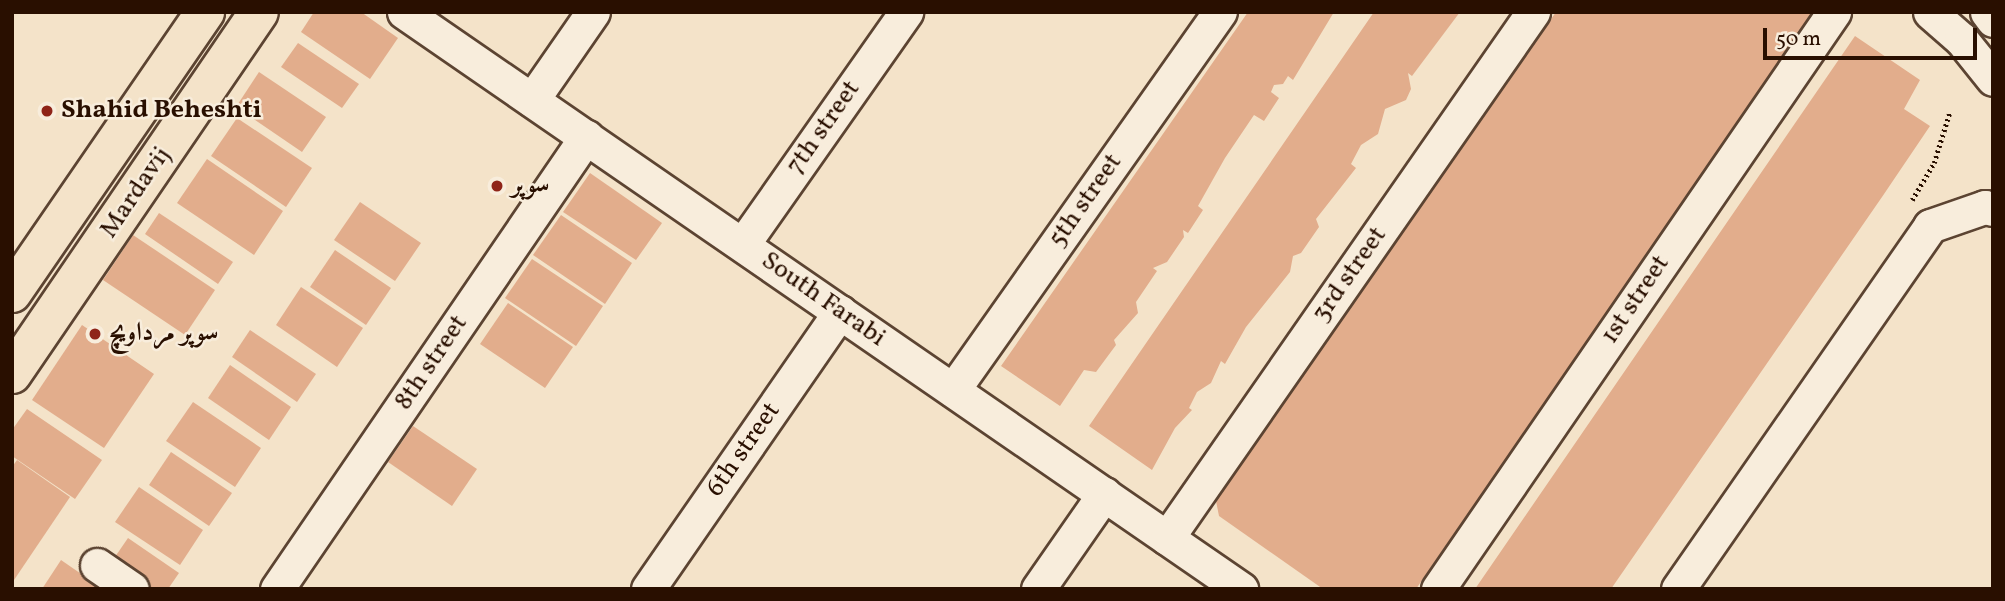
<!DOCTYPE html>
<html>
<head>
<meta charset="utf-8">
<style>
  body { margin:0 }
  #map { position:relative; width:2005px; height:601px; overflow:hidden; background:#f4e3c9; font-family:Vollkorn,Amiri,serif }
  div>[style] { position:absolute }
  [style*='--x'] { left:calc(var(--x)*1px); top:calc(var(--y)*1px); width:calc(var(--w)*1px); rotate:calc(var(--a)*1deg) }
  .building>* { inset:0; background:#e2ad8c }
  .path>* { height:4.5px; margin-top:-2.25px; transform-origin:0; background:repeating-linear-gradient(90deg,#290f00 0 2px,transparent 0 5.5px) }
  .roads { filter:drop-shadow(2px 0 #5c4432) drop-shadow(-2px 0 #5c4432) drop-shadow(0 2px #5c4432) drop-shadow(0 -2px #5c4432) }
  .minor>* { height:33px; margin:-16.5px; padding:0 16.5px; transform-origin:16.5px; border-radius:16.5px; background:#f8eddc }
  .major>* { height:38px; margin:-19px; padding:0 19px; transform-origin:19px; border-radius:19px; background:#f4e3c9 }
  .dots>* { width:19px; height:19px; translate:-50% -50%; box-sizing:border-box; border:4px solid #f8eddc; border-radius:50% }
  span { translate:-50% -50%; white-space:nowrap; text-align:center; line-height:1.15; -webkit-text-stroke:5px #f8eddc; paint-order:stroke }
  .poi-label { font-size:26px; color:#290f00; font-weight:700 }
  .left { translate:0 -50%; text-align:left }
  .street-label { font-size:26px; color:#290f00 }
  .frame { position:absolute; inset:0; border:14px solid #290f00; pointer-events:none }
  .scale { position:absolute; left:1763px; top:28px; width:214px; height:32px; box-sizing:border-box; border:4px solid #290f00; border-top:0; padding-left:9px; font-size:21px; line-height:24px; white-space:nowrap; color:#290f00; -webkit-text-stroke:5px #f8eddc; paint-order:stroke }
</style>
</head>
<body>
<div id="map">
  <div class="building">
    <i style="clip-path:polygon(314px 12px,361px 12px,398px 38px,370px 79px,301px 32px)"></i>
    <i style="clip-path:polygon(1248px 12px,1334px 12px,1293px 80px,1288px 76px,1283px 84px,1274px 85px,1271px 92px,1279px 98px,1264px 121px,1254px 115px,1225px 158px,1198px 206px,1203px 210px,1188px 233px,1183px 230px,1184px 237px,1167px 262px,1153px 268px,1157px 271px,1136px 302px,1138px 313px,1114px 340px,1116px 345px,1096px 372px,1084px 370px,1060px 406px,1001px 366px)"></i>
    <i style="clip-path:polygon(1374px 12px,1460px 12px,1412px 76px,1408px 73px,1411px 89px,1406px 100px,1385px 109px,1378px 134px,1361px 145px,1351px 164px,1356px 168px,1316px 219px,1319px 227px,1301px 253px,1293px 256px,1290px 272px,1246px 327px,1225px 364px,1221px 361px,1211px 383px,1197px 392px,1189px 408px,1192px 410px,1175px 428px,1152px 470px,1089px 426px)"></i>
    <i style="clip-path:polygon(1556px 12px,1815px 12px,1416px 589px,1323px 589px,1219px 516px,1216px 501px)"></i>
    <i style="clip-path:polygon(1855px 36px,1920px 80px,1904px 109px,1930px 126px,1882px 197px,1611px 589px,1475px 589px)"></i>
    <i style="clip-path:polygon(298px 43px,359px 84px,342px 108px,281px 67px)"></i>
    <i style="clip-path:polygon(259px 72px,326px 117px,302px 152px,236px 107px)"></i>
    <i style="clip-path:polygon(237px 118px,312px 168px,286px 207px,211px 156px)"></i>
    <i style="clip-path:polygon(207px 159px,283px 211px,254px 255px,177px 203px)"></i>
    <i style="clip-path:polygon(590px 173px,662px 223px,636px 260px,563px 212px)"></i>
    <i style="clip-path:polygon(360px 202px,421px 243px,395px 281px,334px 240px)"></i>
    <i style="clip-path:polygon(159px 213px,233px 262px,218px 284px,145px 234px)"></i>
    <i style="clip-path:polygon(561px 215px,632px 263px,605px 304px,533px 255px)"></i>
    <i style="clip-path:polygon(133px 235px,215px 290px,185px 335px,103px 280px)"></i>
    <i style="clip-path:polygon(335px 250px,391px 288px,366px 325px,310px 287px)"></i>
    <i style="clip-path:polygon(532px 259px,603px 306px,576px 346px,505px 298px)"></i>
    <i style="clip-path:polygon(301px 287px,363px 328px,337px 367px,276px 325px)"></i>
    <i style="clip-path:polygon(508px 303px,573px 347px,545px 388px,480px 344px)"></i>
    <i style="clip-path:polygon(82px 325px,154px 374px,104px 448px,32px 400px)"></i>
    <i style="clip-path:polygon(250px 330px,316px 374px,297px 402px,232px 357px)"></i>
    <i style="clip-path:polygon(230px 365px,291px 407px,269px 440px,208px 398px)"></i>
    <i style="clip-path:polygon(193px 402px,261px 448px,235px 487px,166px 441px)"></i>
    <i style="clip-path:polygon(27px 409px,102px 460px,75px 499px,12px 456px,12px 430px)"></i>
    <i style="clip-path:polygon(413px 426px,477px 469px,452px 506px,388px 462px)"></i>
    <i style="clip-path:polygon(171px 452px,232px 493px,209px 526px,149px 485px)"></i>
    <i style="clip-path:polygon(17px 460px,70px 497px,12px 583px,12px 467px)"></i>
    <i style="clip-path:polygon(139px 487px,203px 530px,180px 565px,115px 522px)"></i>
    <i style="clip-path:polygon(128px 538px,179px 573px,168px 589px,140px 589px,108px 567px)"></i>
    <i style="clip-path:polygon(61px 560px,103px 589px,42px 589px)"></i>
  </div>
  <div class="path">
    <i style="--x:1912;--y:200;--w:43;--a:-59.3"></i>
    <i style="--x:1934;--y:163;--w:54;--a:-72.9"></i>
  </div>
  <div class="roads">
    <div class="minor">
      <i style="--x:404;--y:12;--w:1017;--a:34.58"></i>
      <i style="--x:1930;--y:12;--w:41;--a:41.1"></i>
      <i style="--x:1961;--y:39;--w:51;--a:51.3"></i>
      <i style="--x:1987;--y:12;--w:10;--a:53"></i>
      <i style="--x:532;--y:100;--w:107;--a:-55.3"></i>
      <i style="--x:743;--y:244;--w:284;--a:-54.9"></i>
      <i style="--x:953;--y:390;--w:463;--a:-54.8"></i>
      <i style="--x:1167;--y:538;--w:641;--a:-55.17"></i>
      <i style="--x:97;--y:565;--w:42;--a:34.4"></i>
      <i style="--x:277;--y:589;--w:548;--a:-55.64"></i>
      <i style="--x:648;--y:589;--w:337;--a:-55.3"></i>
      <i style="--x:1038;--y:589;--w:116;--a:-55.2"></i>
      <i style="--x:1438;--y:589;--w:700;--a:-55.54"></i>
      <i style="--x:1678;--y:589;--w:442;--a:-55.2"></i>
      <i style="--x:1930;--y:226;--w:58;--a:-19.1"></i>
      <i style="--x:1985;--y:207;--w:8;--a:14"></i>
    </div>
    <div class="major">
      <i style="--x:12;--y:293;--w:341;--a:-55.5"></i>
      <i style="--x:12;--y:374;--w:438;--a:-55.7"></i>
    </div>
  </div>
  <div class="dots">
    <i style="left:47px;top:111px;background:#8f2418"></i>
    <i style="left:497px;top:186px;background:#8f2418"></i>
    <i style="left:95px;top:334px;background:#8f2418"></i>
  </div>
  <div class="poi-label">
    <span class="left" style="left:61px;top:111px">Shahid Beheshti</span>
    <span class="left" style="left:511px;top:186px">سوپر</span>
    <span class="left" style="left:109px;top:334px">سوپر مرداویچ</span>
  </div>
  <div class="street-label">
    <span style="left:824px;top:128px;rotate:-55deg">7th street</span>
    <span style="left:136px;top:193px;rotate:-56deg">Mardavij</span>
    <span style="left:1086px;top:201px;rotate:-55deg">5th street</span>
    <span style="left:1350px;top:275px;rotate:-55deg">3rd street</span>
    <span style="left:823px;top:300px;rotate:35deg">South Farabi</span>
    <span style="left:1636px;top:300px;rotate:-56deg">1st street</span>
    <span style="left:432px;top:363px;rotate:-56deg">8th street</span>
    <span style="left:744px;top:450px;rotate:-55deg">6th street</span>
  </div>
  <div class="frame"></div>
  <div class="scale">50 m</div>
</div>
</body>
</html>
